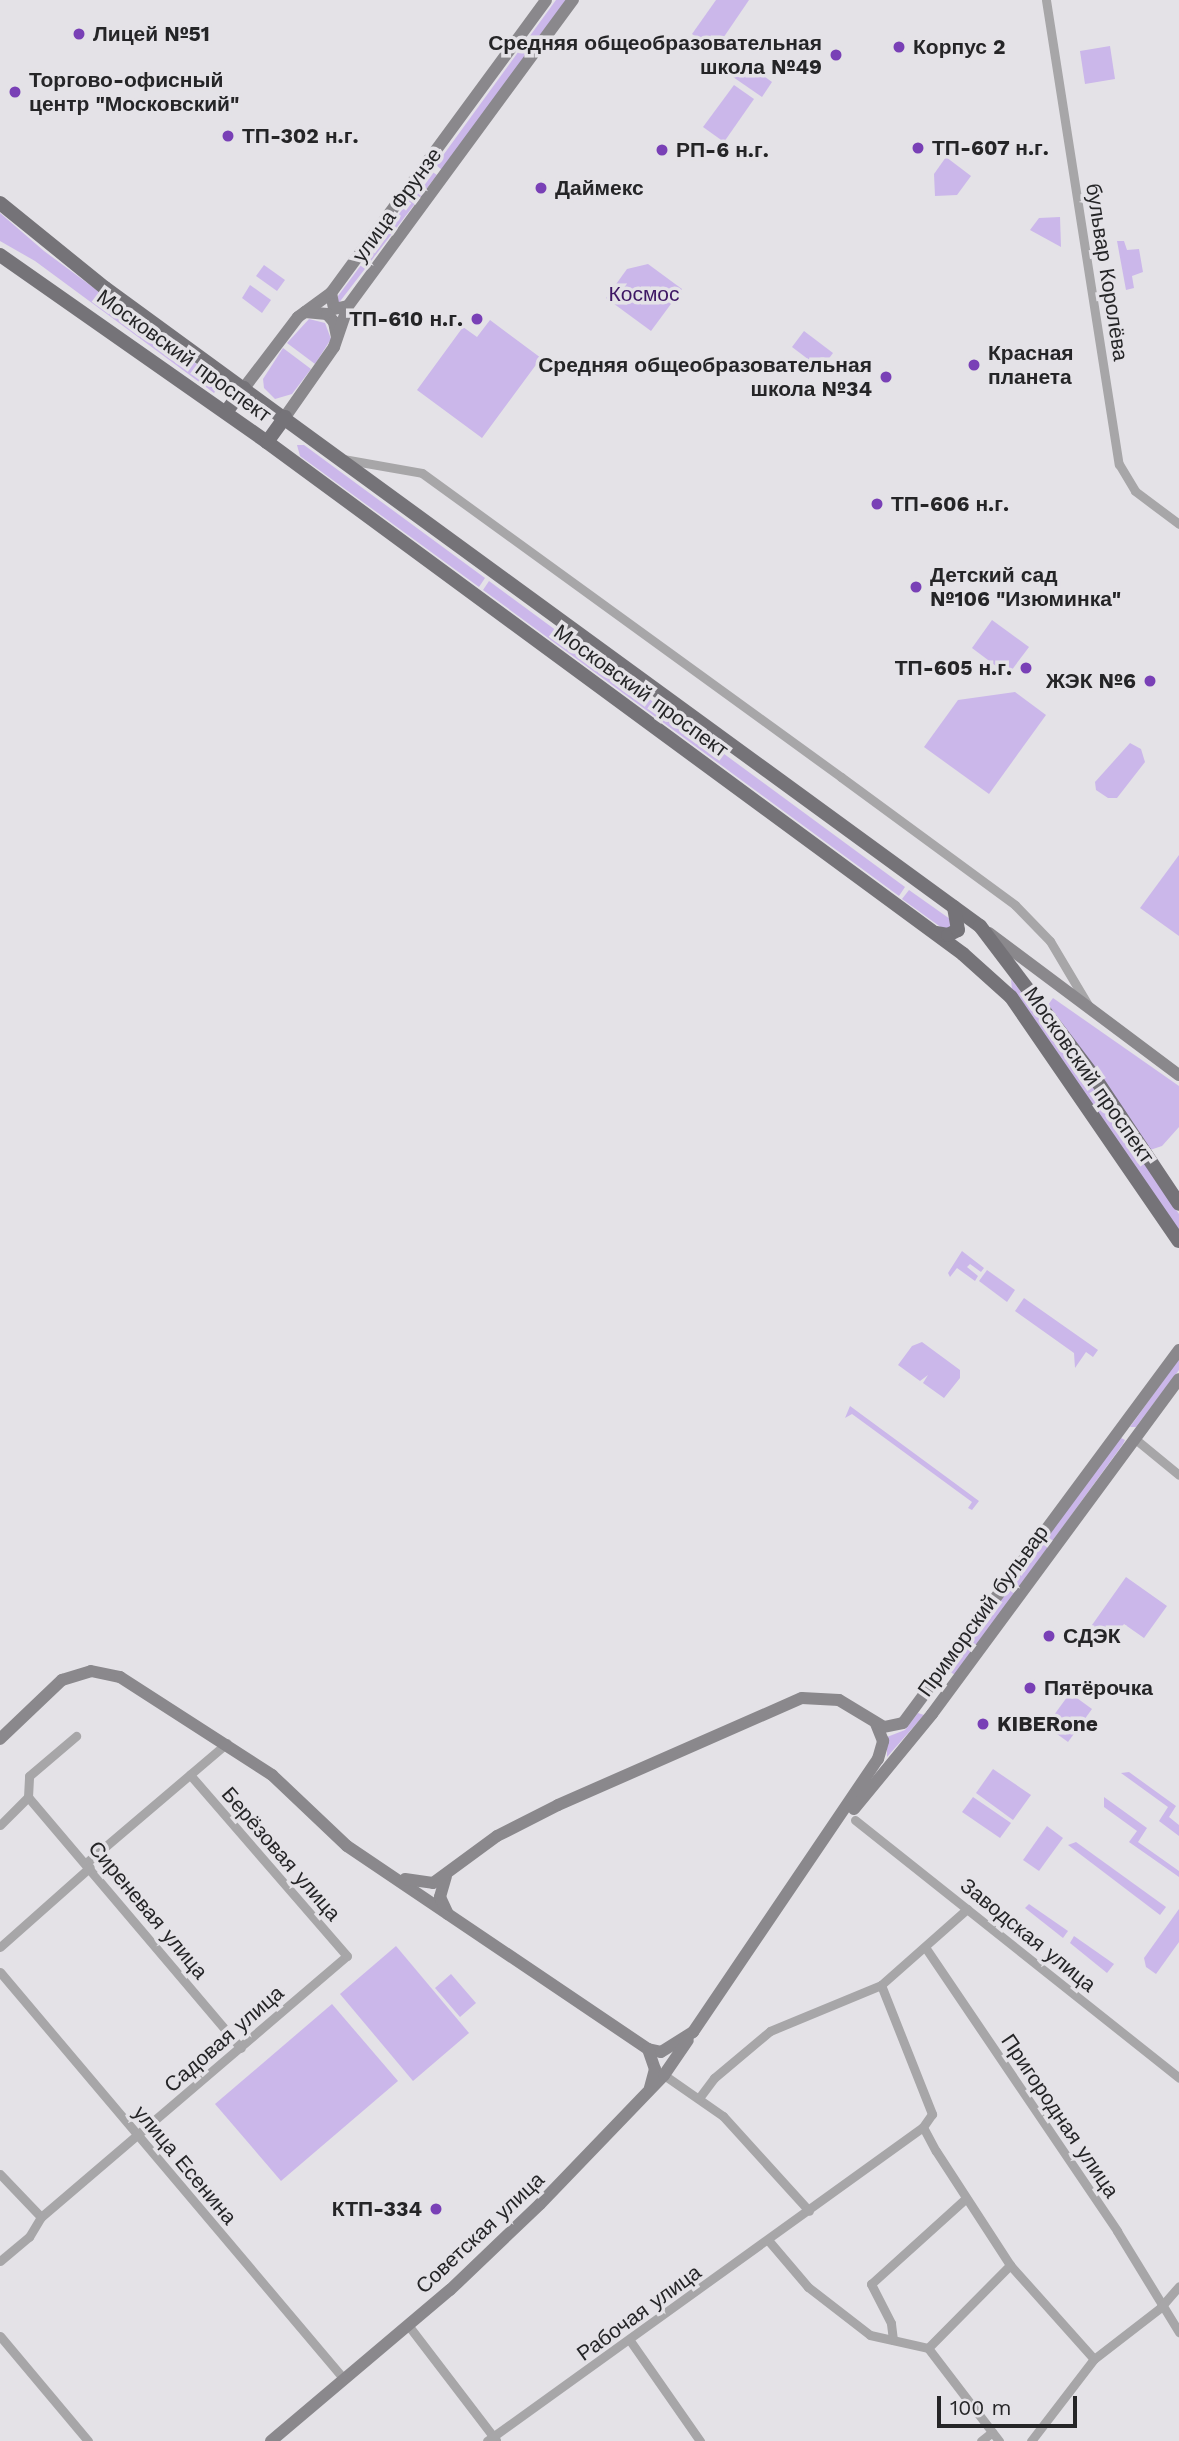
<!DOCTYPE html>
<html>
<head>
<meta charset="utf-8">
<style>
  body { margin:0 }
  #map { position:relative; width:1179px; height:2441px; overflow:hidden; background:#e4e2e7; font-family:"Work Sans",sans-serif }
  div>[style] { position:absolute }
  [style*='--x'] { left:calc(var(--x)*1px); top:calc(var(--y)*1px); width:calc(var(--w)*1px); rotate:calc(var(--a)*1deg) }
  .green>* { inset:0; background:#cbb7ea }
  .street>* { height:9px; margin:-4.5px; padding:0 4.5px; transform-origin:4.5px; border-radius:4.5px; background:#a7a6a8 }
  .secondary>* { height:12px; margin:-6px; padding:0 6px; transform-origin:6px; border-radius:6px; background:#8a888c }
  .primary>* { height:14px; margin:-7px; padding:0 7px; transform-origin:7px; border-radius:7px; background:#757378 }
  .dots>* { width:19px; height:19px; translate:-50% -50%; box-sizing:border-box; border:4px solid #e4e2e7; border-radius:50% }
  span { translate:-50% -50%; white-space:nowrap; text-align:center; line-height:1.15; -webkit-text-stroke:7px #e4e2e7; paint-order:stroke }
  .poi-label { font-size:21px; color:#252527; font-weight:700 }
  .left { translate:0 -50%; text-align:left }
  .right { translate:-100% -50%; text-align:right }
  .street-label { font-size:21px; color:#252527 }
  .park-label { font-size:21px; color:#3e1764 }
  .scale { position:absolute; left:937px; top:2396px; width:140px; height:32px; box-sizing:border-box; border:4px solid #252527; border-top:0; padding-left:9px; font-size:21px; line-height:24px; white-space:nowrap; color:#252527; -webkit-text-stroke:5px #e4e2e7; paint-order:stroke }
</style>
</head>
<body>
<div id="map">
  <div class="green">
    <i style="clip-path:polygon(556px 0,566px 0,442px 170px,436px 165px)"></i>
    <i style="clip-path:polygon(716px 0,749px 0,715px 50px,692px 34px)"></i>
    <i style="clip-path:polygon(1110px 46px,1115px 79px,1085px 84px,1080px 51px)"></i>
    <i style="clip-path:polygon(744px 62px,772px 82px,762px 97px,733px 77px)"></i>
    <i style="clip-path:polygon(734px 85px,754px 99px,724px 142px,703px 127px)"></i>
    <i style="clip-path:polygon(946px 157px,971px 176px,957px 195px,935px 196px,934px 174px)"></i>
    <i style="clip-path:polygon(431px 171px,437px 175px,338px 304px,338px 296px)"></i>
    <i style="clip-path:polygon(0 213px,44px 251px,222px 383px,214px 393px,35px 261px,0 241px)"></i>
    <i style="clip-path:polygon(1060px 217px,1061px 247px,1030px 230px,1039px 218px)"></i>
    <i style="clip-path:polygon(1117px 241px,1124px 241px,1127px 250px,1139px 249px,1143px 272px,1132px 276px,1134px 288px,1126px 290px)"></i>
    <i style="clip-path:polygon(648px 264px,682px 289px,651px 331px,606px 298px,627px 269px)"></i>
    <i style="clip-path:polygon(264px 265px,285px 280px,277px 291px,256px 276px)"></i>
    <i style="clip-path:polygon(250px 285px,271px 300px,262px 313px,242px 298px)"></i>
    <i style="clip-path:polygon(309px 319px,325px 323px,331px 339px,315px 364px,287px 343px)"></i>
    <i style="clip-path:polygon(490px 320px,541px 358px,482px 438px,417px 390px,463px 327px,477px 337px)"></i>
    <i style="clip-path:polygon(804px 331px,833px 353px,821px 369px,792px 347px)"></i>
    <i style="clip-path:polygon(283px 348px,311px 369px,292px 394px,275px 399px,264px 388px,263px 379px)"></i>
    <i style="clip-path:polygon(297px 445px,304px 445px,485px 578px,479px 587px,300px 456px)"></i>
    <i style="clip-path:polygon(489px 581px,905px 887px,899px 896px,483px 590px)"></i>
    <i style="clip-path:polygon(992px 620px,1029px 647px,1008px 675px,972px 648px)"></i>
    <i style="clip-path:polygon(1015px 692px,1046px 715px,989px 794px,924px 747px,958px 700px)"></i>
    <i style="clip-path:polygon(1130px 743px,1141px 749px,1145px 762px,1117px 798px,1108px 798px,1096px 790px,1095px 782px)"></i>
    <i style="clip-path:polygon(1179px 855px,1179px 936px,1140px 908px)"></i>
    <i style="clip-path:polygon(909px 890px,950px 919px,953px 928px,942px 928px,902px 899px)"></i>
    <i style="clip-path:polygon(1011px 979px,1079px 1066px,1179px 1214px,1179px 1230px,1012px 990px)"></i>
    <i style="clip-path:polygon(1053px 998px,1179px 1086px,1179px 1127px,1162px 1146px,1147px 1151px,1048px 1005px)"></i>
    <i style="clip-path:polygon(962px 1251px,984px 1268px,981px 1272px,970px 1264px,967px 1267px,978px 1276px,975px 1281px,957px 1268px,950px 1277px,948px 1273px)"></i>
    <i style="clip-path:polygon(987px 1270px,1015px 1290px,1007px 1302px,979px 1281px)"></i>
    <i style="clip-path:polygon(1024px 1298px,1098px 1350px,1093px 1357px,1086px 1352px,1075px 1368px,1074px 1353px,1015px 1311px)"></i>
    <i style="clip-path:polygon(922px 1342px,960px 1370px,960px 1378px,944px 1398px,923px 1383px,928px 1375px,920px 1381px,898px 1365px,912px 1346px)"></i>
    <i style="clip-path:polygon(1179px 1358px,1179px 1370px,1136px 1427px,1130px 1427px)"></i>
    <i style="clip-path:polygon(850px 1406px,979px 1501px,972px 1510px,968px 1508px,972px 1502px,852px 1414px,845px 1418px)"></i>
    <i style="clip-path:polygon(1119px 1437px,1125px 1440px,1123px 1444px,955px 1675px,949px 1671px)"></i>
    <i style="clip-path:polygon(1126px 1577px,1167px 1606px,1144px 1638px,1124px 1624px,1112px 1640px,1092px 1625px)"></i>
    <i style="clip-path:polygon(1070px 1693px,1092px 1709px,1068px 1742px,1046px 1726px)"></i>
    <i style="clip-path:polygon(918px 1713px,924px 1715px,887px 1757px,887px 1737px,905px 1730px)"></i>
    <i style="clip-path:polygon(993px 1769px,1031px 1795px,1013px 1820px,976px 1793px)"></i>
    <i style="clip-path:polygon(1129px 1772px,1176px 1806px,1169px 1817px,1179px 1825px,1179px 1836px,1159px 1821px,1168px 1807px,1121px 1773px)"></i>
    <i style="clip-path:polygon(973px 1797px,1011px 1823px,1000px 1838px,962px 1812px)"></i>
    <i style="clip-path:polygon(1104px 1797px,1147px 1828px,1138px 1842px,1179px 1871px,1179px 1877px,1129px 1842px,1137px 1831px,1104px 1807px)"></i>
    <i style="clip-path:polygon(1047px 1826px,1063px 1838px,1039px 1871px,1023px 1860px)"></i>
    <i style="clip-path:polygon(1076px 1842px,1166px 1907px,1160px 1915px,1068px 1845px)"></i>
    <i style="clip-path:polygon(1029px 1904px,1068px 1931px,1063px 1938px,1025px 1908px)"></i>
    <i style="clip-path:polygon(1179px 1909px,1179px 1942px,1156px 1974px,1146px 1967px,1144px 1958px)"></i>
    <i style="clip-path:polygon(1074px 1936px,1114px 1964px,1107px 1973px,1070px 1943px)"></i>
    <i style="clip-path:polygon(396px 1946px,469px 2033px,413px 2081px,340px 1994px)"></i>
    <i style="clip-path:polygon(451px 1974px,476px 2003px,460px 2017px,435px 1988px)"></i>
    <i style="clip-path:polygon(332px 2004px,398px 2081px,281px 2181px,215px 2104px)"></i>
  </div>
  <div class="street">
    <i style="--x:1046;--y:0;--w:470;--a:81.1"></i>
    <i style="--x:1119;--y:464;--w:31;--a:59"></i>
    <i style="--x:1135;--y:491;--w:55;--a:36.9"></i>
    <i style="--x:343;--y:459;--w:80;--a:10"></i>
    <i style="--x:422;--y:473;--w:518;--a:35.96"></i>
    <i style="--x:841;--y:777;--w:216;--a:36.3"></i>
    <i style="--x:1015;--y:905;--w:50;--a:45.8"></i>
    <i style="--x:1050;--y:941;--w:74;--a:59.3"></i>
    <i style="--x:1134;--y:1438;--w:58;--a:39.4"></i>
    <i style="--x:28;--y:1797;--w:329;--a:49.7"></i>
    <i style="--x:855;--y:1820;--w:414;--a:38.5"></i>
    <i style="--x:0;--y:1825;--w:40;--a:-45"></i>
    <i style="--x:28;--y:1797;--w:21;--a:-87"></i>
    <i style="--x:29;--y:1776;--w:62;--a:-40.4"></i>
    <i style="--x:86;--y:1863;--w:185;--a:-40.4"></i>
    <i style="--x:0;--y:1947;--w:120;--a:-41.6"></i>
    <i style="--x:925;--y:1947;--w:343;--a:55.9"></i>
    <i style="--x:1117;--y:2231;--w:119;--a:58.5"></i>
    <i style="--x:0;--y:1972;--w:533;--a:49.8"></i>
    <i style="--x:881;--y:1985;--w:139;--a:68.4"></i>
    <i style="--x:932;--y:2114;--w:16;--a:125"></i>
    <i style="--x:923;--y:2127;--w:27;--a:62"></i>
    <i style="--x:936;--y:2151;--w:136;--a:57"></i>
    <i style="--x:1010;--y:2265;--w:126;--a:48.2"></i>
    <i style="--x:664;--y:2075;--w:72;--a:34.8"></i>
    <i style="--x:723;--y:2116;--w:128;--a:47.8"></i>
    <i style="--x:699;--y:2098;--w:25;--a:-53"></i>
    <i style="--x:714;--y:2078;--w:73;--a:-40"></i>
    <i style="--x:770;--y:2031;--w:120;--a:-22.5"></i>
    <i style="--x:881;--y:1985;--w:115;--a:-41.5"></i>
    <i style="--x:0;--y:2174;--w:59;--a:46.4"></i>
    <i style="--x:768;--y:2240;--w:62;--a:49.6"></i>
    <i style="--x:808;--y:2287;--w:78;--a:37.7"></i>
    <i style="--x:870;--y:2335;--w:59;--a:12.6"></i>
    <i style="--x:0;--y:2261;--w:38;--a:-40"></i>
    <i style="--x:29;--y:2237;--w:23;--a:-59"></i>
    <i style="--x:41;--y:2217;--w:402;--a:-40.5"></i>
    <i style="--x:347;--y:1956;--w:240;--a:-130.9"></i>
    <i style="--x:408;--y:2325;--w:145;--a:52.6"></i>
    <i style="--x:0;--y:2336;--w:137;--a:50"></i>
    <i style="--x:893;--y:2340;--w:17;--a:-97"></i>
    <i style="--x:891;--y:2323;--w:44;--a:-117.1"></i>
    <i style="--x:871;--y:2284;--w:127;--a:-42.1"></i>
    <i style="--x:631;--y:2342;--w:121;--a:55.1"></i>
    <i style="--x:928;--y:2348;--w:117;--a:-45.3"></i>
    <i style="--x:928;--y:2348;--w:117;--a:52.6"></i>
    <i style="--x:487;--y:2441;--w:537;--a:-35.76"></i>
    <i style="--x:981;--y:2441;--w:14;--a:-39"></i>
    <i style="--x:1031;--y:2441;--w:103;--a:-52.5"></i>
    <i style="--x:1094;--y:2359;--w:83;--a:-37.7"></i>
    <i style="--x:1160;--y:2308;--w:29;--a:-49"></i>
  </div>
  <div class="secondary">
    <i style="--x:331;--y:293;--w:16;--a:79"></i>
    <i style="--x:334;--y:309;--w:14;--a:-12"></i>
    <i style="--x:305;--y:312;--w:22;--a:5"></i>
    <i style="--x:327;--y:314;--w:11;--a:49"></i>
    <i style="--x:334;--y:322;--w:15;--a:79"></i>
    <i style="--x:244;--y:388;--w:89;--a:-52.7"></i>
    <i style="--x:298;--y:317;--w:41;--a:-36"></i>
    <i style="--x:331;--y:293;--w:363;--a:-53.7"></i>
    <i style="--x:285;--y:417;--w:85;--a:-55"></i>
    <i style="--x:334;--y:347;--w:43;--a:-71.1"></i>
    <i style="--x:348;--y:306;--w:380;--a:-53.7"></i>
    <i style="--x:989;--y:933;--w:237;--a:36.8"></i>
    <i style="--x:0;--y:1739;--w:86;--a:-43.6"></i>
    <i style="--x:62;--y:1680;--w:30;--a:-17"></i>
    <i style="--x:91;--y:1671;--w:30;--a:12"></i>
    <i style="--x:120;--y:1677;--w:181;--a:32.8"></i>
    <i style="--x:272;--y:1775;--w:103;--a:43.4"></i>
    <i style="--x:347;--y:1846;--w:363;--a:34"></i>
    <i style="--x:648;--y:2049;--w:13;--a:13"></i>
    <i style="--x:661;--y:2052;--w:38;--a:-32"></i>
    <i style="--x:693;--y:2032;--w:330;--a:-55.9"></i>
    <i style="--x:878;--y:1759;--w:19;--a:-74"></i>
    <i style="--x:883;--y:1741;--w:18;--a:-112"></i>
    <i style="--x:854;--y:1809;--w:123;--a:-50.6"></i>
    <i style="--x:932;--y:1714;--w:416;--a:-53.6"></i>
    <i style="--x:446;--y:1876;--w:22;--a:106"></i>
    <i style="--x:440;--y:1897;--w:19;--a:65"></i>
    <i style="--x:405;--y:1879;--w:28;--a:8"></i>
    <i style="--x:433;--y:1883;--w:79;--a:-36.3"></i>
    <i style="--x:497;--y:1836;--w:68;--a:-26.9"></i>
    <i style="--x:558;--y:1805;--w:266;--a:-23.7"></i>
    <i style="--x:802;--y:1698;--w:37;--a:3"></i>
    <i style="--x:839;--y:1700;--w:52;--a:31"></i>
    <i style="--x:884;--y:1727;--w:19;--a:-12"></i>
    <i style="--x:903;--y:1723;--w:464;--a:-53.5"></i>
    <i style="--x:648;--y:2049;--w:21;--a:71"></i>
    <i style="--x:655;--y:2069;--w:20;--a:105"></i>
    <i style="--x:271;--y:2441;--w:234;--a:-40.2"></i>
    <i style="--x:450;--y:2290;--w:124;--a:-43.7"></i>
    <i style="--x:540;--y:2204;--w:179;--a:-46.1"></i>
    <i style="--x:664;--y:2075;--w:42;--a:-55.6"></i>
  </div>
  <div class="primary">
    <i style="--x:0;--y:203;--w:135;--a:39"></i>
    <i style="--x:105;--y:288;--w:1083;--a:36.1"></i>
    <i style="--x:980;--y:926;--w:191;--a:52.9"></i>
    <i style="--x:1095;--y:1078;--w:151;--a:56.3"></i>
    <i style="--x:0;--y:255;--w:326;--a:35"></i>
    <i style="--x:267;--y:442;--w:864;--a:36.34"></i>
    <i style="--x:963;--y:954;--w:64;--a:41.9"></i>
    <i style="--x:1011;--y:997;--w:296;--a:55.5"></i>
    <i style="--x:226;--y:412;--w:30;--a:-53"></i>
    <i style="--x:267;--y:442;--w:31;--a:-54"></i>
    <i style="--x:936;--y:933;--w:12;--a:9"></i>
    <i style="--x:948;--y:935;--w:11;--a:-27"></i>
    <i style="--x:958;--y:930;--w:23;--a:-100"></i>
  </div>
  <div class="dots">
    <i style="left:79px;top:34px;background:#7940b6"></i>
    <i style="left:899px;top:47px;background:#7940b6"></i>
    <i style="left:836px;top:55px;background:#7940b6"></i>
    <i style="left:15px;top:92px;background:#7940b6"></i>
    <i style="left:228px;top:136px;background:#7940b6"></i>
    <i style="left:918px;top:148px;background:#7940b6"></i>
    <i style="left:662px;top:150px;background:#7940b6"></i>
    <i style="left:541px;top:188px;background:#7940b6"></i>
    <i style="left:477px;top:319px;background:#7940b6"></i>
    <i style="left:974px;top:365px;background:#7940b6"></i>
    <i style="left:886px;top:377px;background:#7940b6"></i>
    <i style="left:877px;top:504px;background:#7940b6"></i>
    <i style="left:916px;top:587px;background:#7940b6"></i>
    <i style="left:1026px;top:668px;background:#7940b6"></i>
    <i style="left:1150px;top:681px;background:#7940b6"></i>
    <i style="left:1049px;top:1636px;background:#7940b6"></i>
    <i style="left:1030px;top:1688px;background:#7940b6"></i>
    <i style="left:983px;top:1724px;background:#7940b6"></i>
    <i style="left:436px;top:2209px;background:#7940b6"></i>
  </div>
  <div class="poi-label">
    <span class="left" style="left:93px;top:34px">Лицей №51</span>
    <span class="right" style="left:822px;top:55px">Средняя общеобразовательная<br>школа №49</span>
    <span class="left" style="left:913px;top:47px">Корпус 2</span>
    <span class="left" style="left:29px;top:92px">Торгово-офисный<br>центр "Московский"</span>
    <span class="left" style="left:242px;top:136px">ТП-302 н.г.</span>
    <span class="left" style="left:932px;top:148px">ТП-607 н.г.</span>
    <span class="left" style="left:676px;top:150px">РП-6 н.г.</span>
    <span class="left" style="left:555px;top:188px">Даймекс</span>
    <span class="right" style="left:463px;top:319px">ТП-610 н.г.</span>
    <span class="left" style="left:988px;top:365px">Красная<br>планета</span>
    <span class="right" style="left:872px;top:377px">Средняя общеобразовательная<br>школа №34</span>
    <span class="left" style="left:891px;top:504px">ТП-606 н.г.</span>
    <span class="left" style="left:930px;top:587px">Детский сад<br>№106 "Изюминка"</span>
    <span class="right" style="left:1012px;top:668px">ТП-605 н.г.</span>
    <span class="right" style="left:1136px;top:681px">ЖЭК №6</span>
    <span class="left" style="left:1063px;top:1636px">СДЭК</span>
    <span class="left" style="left:1044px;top:1688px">Пятёрочка</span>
    <span class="left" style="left:997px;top:1724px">KIBERone</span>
    <span class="right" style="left:422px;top:2209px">КТП-334</span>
  </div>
  <div class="street-label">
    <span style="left:397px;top:205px;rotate:-54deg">улица Фрунзе</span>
    <span style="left:1107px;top:272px;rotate:81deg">бульвар Королёва</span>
    <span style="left:184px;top:356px;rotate:36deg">Московский проспект</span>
    <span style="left:641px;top:691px;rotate:36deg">Московский проспект</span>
    <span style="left:1089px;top:1075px;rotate:55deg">Московский проспект</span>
    <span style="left:983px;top:1611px;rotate:-54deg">Приморский бульвар</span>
    <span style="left:281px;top:1854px;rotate:49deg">Берёзовая улица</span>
    <span style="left:148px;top:1910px;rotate:50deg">Сиреневая улица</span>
    <span style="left:1028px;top:1935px;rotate:39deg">Заводская улица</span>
    <span style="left:224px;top:2039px;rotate:-41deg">Садовая улица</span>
    <span style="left:1060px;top:2116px;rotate:56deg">Пригородная улица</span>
    <span style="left:185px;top:2165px;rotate:50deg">улица Есенина</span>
    <span style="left:480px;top:2233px;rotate:-43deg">Советская улица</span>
    <span style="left:639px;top:2313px;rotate:-36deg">Рабочая улица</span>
  </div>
  <div class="park-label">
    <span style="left:644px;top:294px">Космос</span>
  </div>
  <div class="scale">100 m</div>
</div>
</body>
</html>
